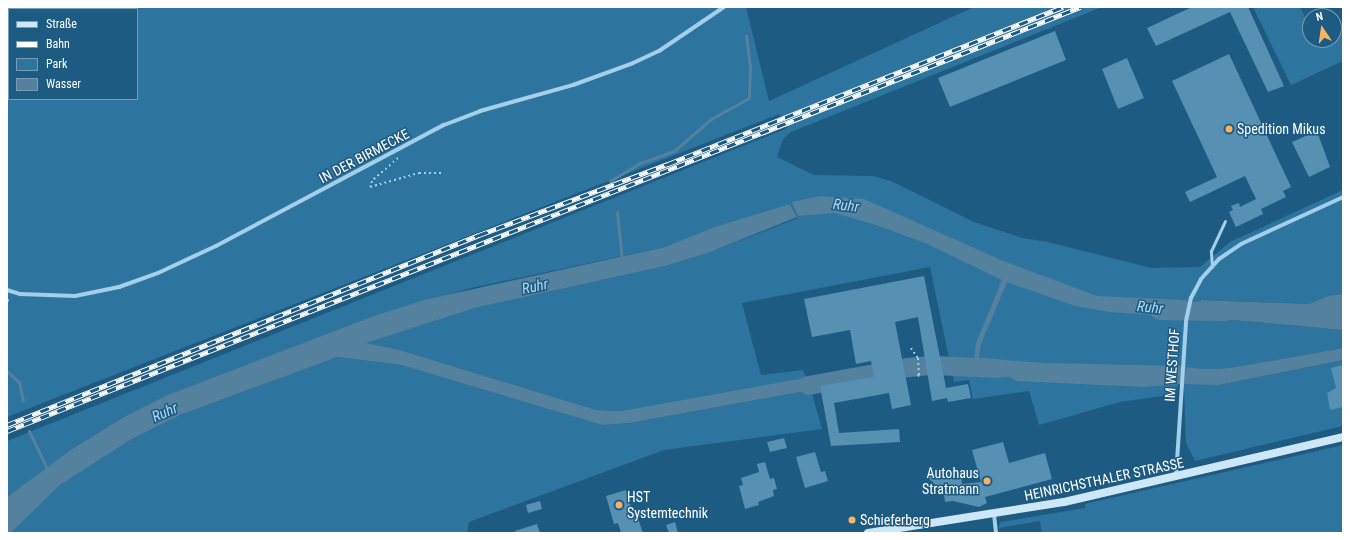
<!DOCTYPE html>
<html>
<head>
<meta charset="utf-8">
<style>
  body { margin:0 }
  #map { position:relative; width:1350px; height:540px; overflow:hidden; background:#1d5b82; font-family:"Roboto Condensed",sans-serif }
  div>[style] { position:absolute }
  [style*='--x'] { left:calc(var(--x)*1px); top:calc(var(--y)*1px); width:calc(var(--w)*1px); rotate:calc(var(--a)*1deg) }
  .green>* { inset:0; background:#2d749f }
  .water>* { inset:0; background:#54819d }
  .stream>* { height:3px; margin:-1.5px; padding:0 1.5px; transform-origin:1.5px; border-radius:1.5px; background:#54819d }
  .river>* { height:19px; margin:-9.5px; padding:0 9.5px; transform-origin:9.5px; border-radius:9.5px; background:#54819d }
  .building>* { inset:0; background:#5690b3 }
  .path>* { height:2px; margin-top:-1px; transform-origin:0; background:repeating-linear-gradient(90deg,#a3cfea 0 2px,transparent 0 5px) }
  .service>* { height:3px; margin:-1.5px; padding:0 1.5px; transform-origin:1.5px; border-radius:1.5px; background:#a3cfea }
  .minor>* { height:4px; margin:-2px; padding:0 2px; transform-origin:2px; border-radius:2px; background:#a3cfea }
  .secondary>* { height:8px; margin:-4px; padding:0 4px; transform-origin:4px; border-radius:4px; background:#cee7f7 }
  .rail>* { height:4.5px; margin-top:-2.25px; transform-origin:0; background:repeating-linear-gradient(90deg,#1d5b82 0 9px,#fff 0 18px); box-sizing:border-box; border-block:1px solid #fff }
  .dots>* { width:11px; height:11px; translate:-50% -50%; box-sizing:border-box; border:2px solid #1d5b82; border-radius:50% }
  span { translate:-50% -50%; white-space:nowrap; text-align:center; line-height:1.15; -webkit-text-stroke:3px #1d5b82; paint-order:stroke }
  .poi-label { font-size:14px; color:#fff }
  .left { translate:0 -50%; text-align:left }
  .right { translate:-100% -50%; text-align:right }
  .street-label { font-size:14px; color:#fff }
  .water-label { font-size:15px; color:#aed8f1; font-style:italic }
  .frame { position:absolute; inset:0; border:8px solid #fff; pointer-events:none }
  .legend { position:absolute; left:8px; top:8px; width:130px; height:92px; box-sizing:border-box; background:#1d5b82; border:1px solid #779db4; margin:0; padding:5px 7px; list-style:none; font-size:12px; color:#fff }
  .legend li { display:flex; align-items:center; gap:8px; height:20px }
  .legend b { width:20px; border:1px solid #779db4 }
  .north { position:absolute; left:1302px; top:8px; width:40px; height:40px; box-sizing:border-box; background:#1d5b82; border:1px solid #779db4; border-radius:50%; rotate:347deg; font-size:11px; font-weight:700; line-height:16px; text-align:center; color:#fff }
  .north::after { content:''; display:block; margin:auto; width:14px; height:18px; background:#f9b361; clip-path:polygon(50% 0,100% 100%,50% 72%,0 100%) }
</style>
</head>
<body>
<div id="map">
  <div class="green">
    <i style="clip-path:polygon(evenodd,7px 7px,746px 7px,769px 101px,974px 7px,1102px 7px,791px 132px,783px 139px,777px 157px,814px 175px,873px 176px,891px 181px,974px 222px,1022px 238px,1048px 242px,1152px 268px,1200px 267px,1230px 242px,1343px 190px,1343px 294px,1328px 296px,1309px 304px,1201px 300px,1200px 317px,1343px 330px,1343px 348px,1230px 368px,1205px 369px,1186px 367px,1219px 385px,1343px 360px,1343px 426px,1195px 461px,1186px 443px,1183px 361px,1176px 394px,1120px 402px,1039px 425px,1029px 391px,973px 399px,969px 380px,954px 382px,930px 267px,742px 303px,761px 375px,803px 370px,806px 378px,621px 411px,596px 410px,400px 350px,365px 343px,475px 308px,665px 266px,708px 253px,798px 218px,790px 204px,714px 227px,665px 247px,471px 288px,368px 318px,165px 396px,124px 417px,72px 449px,7px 497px,7px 441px,788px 128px,779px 114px,7px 417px,7px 7px,9px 9px,137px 9px,137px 99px,9px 99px,9px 9px)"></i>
    <i style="clip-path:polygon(1253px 7px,1300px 7px,1310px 27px,1310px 40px,1334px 40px,1334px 35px,1343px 31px,1343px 61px,1291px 85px)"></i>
    <i style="clip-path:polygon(338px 357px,401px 365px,602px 425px,630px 423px,811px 390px,822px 429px,664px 450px,469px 522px,467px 533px,11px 533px,60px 485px,132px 439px,180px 415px)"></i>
    <i style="clip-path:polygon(1343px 445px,1343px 533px,1042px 533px,1040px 521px,998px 528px,1001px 522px,1085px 508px,1085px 504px)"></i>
  </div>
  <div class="water">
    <i style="clip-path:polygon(820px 196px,864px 199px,1001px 260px,1097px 296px,1186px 300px,1185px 317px,1110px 312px,1075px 306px,1007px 282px,981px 344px,979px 358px,1044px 363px,1182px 366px,1181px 384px,1144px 387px,1016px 381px,1010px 377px,972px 375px,976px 343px,1002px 280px,925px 243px,873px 224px,834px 213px,798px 216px,792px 202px)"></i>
    <i style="clip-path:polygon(790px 204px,797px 217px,708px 253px,665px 266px,475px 308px,366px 343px,400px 350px,596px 410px,621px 411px,832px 373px,834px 383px,811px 390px,630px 423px,602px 425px,401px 365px,338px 357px,180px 415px,132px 439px,60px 485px,11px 533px,7px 533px,7px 497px,72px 449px,124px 417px,165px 396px,368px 318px,424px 300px,665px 247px,714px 227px)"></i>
    <i style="clip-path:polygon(1343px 294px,1343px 330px,1200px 317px,1201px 300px,1309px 304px,1328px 296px)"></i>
    <i style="clip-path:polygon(1343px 348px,1343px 360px,1219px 385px,1184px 384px,1186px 367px,1205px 369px,1230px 368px)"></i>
  </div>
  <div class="stream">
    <i style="--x:610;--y:181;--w:33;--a:-31"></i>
    <i style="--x:638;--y:164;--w:38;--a:-20"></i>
    <i style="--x:674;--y:151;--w:49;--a:-40.9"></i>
    <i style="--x:711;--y:119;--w:43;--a:-28.9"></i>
    <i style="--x:749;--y:98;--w:31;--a:-88"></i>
    <i style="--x:750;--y:67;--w:32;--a:-97"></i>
    <i style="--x:617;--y:212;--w:48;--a:84.1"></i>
    <i style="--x:7;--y:371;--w:16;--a:43"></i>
    <i style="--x:19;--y:382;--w:19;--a:78"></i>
    <i style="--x:29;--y:431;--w:44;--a:64.6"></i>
  </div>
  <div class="river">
    <i style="--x:1159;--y:310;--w:67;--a:0.9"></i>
    <i style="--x:808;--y:385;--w:102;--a:-10.2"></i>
    <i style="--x:908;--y:367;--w:25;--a:-5"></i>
    <i style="--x:933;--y:365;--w:65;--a:2.6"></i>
  </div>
  <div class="building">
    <i style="clip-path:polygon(1192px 7px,1248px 7px,1284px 86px,1268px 92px,1230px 12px,1156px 46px,1147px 28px)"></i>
    <i style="clip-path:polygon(1055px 31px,1066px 60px,950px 107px,938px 78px)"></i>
    <i style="clip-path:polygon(1229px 54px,1291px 187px,1283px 191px,1286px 197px,1261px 209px,1263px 214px,1236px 227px,1229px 212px,1233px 210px,1231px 206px,1239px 203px,1240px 207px,1256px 199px,1245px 176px,1190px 202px,1185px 192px,1217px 177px,1172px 81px)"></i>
    <i style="clip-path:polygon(1127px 58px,1144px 98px,1118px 109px,1102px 69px)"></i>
    <i style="clip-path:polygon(1317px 131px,1330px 167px,1309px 177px,1292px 142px)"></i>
    <i style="clip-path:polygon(924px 276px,946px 388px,968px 384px,971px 398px,948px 402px,947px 398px,932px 401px,918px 317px,895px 322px,911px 405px,892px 409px,889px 393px,834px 403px,839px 433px,899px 429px,900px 442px,831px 446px,820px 386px,874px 377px,871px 361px,856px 364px,850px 330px,812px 337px,804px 299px)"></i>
    <i style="clip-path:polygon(1343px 365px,1343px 407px,1330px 410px,1327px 393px,1336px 388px,1331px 368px)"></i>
    <i style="clip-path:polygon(784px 438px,787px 448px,770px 452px,767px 442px)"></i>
    <i style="clip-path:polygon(1003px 442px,1009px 463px,1045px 453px,1052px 479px,985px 497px,987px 503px,979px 507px,953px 501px,945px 502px,944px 495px,927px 476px,944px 467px,950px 476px,961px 475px,962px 484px,981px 482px,972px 450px)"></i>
    <i style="clip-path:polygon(815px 452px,821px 472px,825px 471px,828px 481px,805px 488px,796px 457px)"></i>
    <i style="clip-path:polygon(765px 462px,770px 479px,774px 478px,777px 489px,773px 490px,774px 496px,758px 502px,759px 505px,745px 509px,739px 486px,743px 485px,741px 478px,759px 472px,757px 464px)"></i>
    <i style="clip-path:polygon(626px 490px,633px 514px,636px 513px,643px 533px,621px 533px,618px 523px,614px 524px,606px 496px)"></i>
    <i style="clip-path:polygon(540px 501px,542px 509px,528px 513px,526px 505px)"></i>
    <i style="clip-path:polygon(675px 522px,678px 533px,669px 533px,666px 525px)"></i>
    <i style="clip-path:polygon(537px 524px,540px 533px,515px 533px,515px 531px)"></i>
  </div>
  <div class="path">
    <i style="--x:398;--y:158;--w:35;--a:139"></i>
    <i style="--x:372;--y:181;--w:6;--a:108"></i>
    <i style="--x:370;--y:187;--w:51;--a:-15.9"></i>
    <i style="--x:419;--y:173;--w:22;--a:0"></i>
    <i style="--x:7;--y:301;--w:5;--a:-22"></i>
    <i style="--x:911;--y:348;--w:12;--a:55"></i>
    <i style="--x:918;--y:358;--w:17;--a:87"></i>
    <i style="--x:919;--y:375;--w:4;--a:135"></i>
  </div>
  <div class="service">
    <i style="--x:1212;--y:267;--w:16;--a:-94"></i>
    <i style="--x:1211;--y:251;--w:33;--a:-65"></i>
  </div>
  <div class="minor">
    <i style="--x:7;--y:290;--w:14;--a:17"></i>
    <i style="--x:20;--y:294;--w:55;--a:2.1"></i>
    <i style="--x:75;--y:296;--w:45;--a:-11.6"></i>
    <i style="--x:119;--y:287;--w:41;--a:-19.7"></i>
    <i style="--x:158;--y:273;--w:64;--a:-25"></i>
    <i style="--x:216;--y:246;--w:258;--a:-28"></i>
    <i style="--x:444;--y:125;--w:39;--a:-21"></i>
    <i style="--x:480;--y:111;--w:97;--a:-15.6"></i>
    <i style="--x:573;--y:85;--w:64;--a:-20.1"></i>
    <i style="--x:633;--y:63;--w:29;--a:-25"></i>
    <i style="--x:659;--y:51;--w:78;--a:-34.1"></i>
    <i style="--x:1176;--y:477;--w:156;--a:-86.3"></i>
    <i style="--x:1186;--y:321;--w:24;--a:-78"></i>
    <i style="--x:1191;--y:298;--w:21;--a:-62"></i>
    <i style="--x:1201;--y:279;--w:27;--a:-48"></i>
    <i style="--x:1219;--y:259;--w:27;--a:-34"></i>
    <i style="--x:1241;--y:244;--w:112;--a:-24.7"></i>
    <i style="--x:994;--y:514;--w:19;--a:84"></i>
  </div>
  <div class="secondary">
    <i style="--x:868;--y:533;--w:198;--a:-9"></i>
    <i style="--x:1064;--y:502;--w:286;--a:-13.1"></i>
  </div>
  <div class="rail">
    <i style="--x:7;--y:425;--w:509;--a:-21.93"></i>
    <i style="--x:479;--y:235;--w:202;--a:-20.6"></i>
    <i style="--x:668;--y:164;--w:425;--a:-21.7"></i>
    <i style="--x:7;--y:431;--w:1154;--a:-21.56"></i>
  </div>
  <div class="dots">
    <i style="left:1229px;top:129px;background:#f9b361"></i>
    <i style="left:987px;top:481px;background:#f9b361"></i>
    <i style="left:619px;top:505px;background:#f9b361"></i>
    <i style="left:852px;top:520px;background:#f9b361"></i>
  </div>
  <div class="poi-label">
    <span class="left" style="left:1237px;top:129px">Spedition Mikus</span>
    <span class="right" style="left:979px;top:481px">Autohaus<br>Stratmann</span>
    <span class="left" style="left:627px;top:505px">HST<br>Systemtechnik</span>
    <span class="left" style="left:860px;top:520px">Schieferberg</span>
  </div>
  <div class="street-label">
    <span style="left:364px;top:156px;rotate:-28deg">IN DER BIRMECKE</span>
    <span style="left:1172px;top:365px;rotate:-86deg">IM WESTHOF</span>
    <span style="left:1104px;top:479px;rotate:-12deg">HEINRICHSTHALER STRASSE</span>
  </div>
  <div class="water-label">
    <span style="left:846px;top:206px;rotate:7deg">Ruhr</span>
    <span style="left:535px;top:287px;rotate:-12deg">Ruhr</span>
    <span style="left:1150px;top:308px;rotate:6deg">Ruhr</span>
    <span style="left:165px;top:413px;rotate:-24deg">Ruhr</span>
  </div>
  <div class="frame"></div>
  <ul class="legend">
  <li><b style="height:5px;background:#cee7f7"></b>Straße</li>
  <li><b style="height:5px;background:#fff"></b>Bahn</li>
  <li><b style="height:11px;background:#2d749f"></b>Park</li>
  <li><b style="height:11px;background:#54819d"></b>Wasser</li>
  </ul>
  <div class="north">N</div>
</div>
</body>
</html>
